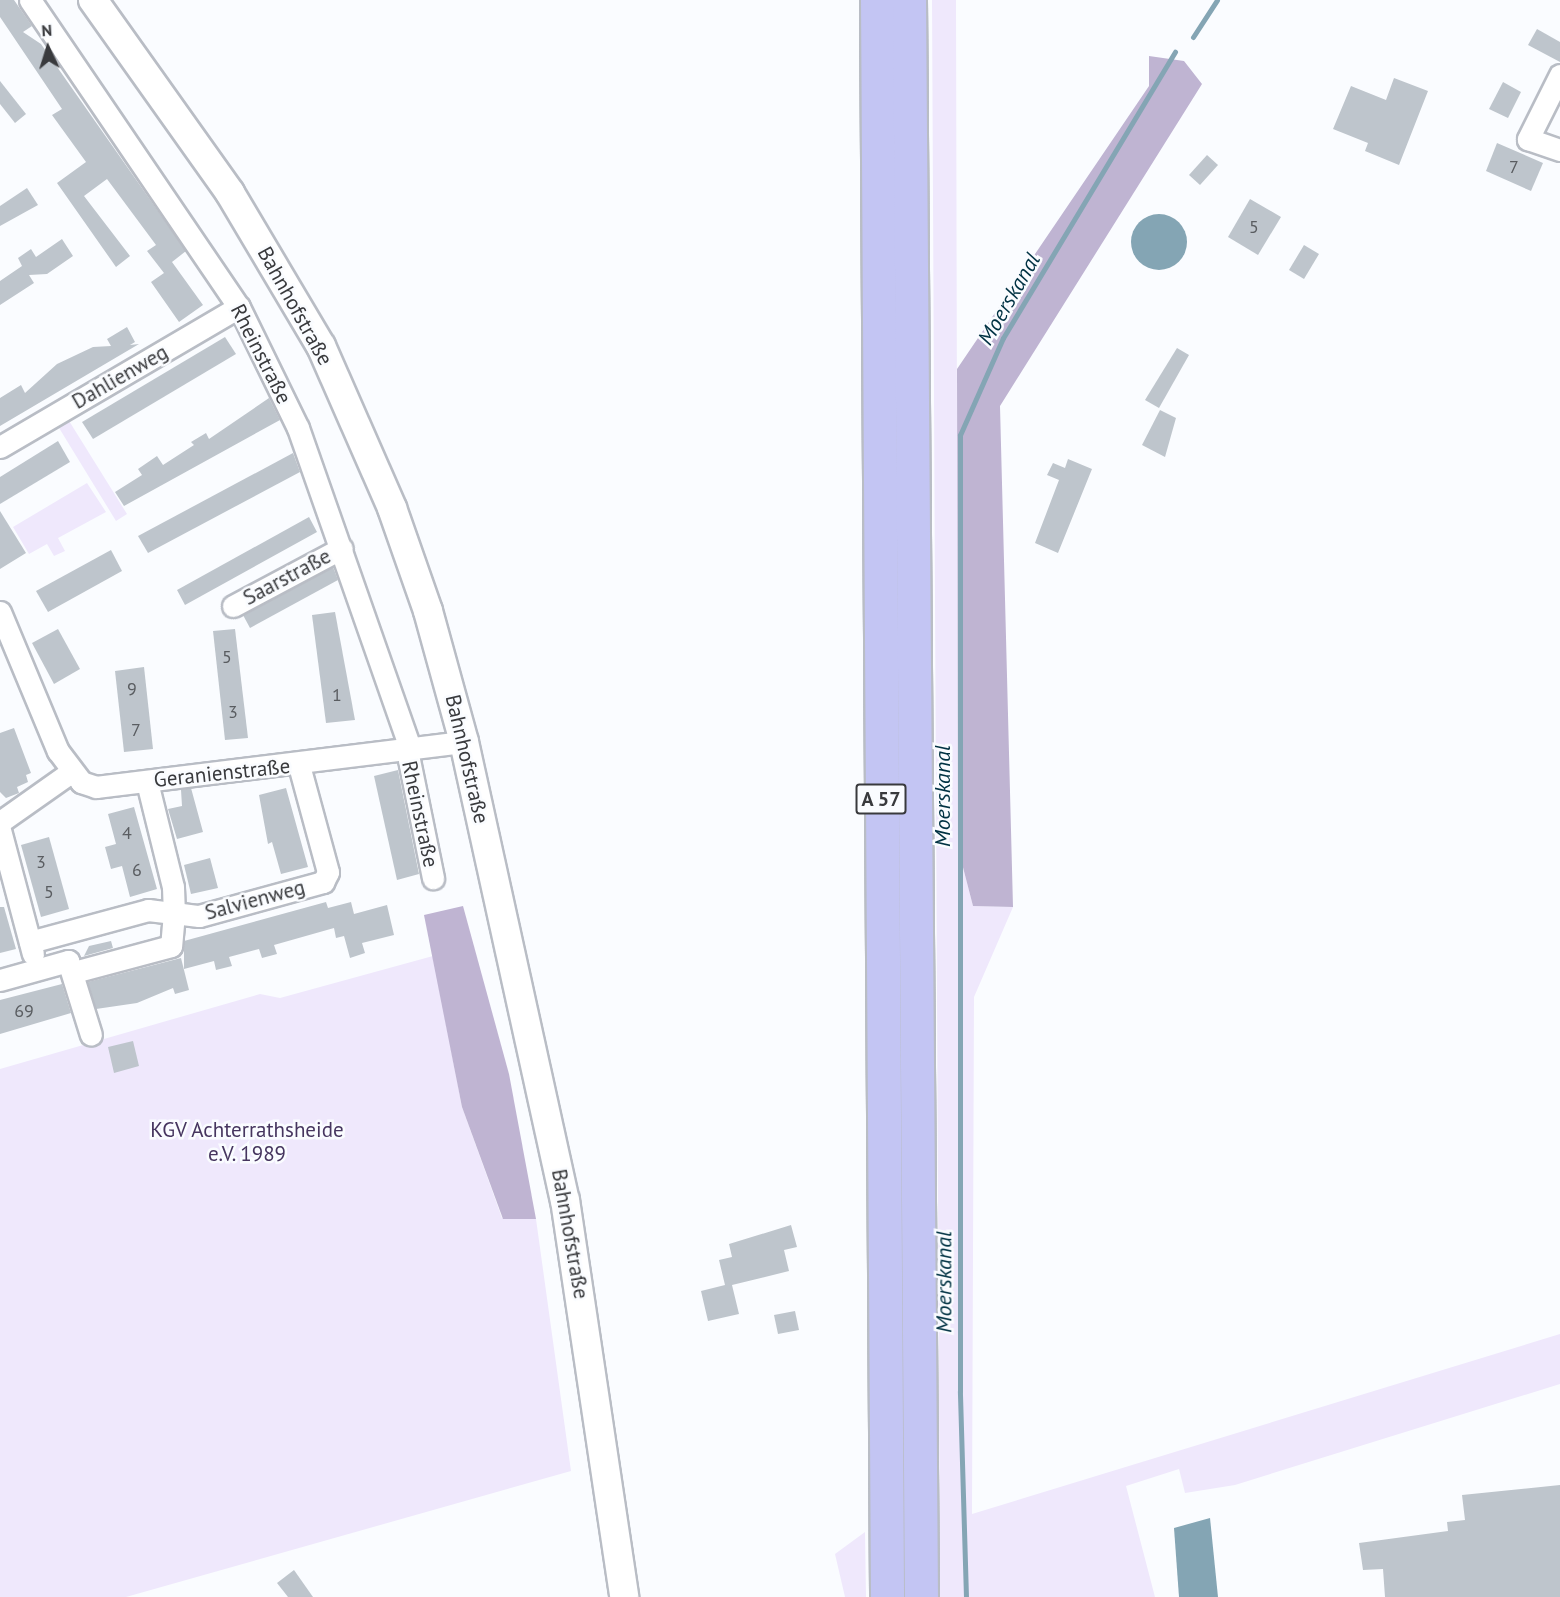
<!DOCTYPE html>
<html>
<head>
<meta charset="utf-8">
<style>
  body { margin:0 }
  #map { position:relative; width:1560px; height:1597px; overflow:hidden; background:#fafcff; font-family:"PT Sans",sans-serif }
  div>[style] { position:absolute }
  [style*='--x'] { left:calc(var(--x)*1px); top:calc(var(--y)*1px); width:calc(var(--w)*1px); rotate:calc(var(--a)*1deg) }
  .green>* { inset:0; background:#efe8fc }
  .forest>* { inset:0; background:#bfb4d2 }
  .water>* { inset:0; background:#84a5b4 }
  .round { border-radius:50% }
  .stream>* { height:5px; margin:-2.5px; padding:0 2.5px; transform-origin:2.5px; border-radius:2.5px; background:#84a5b4 }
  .building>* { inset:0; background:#bec5cc }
  .roads { filter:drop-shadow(2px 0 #b9bdc5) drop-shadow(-2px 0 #b9bdc5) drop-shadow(0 2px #b9bdc5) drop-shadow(0 -2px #b9bdc5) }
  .street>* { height:21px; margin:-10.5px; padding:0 10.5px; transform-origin:10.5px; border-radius:10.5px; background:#fff }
  .secondary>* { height:28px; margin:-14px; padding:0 14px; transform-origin:14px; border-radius:14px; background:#fff }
  .highway>* { height:33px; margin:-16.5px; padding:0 16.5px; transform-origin:16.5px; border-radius:16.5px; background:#c3c5f3 }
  span { translate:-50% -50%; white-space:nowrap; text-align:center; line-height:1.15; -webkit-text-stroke:5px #fafcff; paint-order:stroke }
  .number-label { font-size:18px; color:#5a5d61 }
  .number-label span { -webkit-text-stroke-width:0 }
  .shield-label span { padding:2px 4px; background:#fafcff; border:2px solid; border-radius:4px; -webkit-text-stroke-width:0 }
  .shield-label { font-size:20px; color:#393a3d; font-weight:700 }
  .street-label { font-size:21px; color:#393a3d }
  .park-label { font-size:21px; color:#46355f }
  .water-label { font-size:22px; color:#003243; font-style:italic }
  .north { position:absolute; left:18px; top:18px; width:60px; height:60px; -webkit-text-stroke:4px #fafcff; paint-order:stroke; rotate:356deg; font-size:16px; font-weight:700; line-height:24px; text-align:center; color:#393a3d }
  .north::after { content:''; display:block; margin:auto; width:21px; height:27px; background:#393a3d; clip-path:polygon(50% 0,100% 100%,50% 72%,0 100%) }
</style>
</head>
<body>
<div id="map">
  <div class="green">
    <i style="clip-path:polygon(932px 0,956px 0,958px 848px,973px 906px,1013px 907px,974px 997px,972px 1514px,1560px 1334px,1560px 1384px,1235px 1485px,1185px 1493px,1179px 1469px,1126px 1486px,1155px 1597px,940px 1597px)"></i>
    <i style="clip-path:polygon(66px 416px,127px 514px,116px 521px,56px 423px)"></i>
    <i style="clip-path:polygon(87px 483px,106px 512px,58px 538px,65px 551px,54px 556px,47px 544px,29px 554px,13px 527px)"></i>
    <i style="clip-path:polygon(433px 956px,462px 1107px,502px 1218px,536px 1219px,571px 1471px,126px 1597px,0 1597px,0 1069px,260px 994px,280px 998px)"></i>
    <i style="clip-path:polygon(865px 1532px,866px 1597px,845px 1597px,835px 1554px)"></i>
  </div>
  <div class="forest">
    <i style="clip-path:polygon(1149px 56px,1184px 61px,1202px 84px,1000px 406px,1013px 907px,973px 906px,958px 848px,957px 369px,1149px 86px)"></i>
    <i style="clip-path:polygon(463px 906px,509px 1074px,536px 1219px,503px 1219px,462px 1107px,424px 915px)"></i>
  </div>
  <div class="water">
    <i class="round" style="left:1131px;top:214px;width:56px;height:56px"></i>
    <i style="clip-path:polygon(1210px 1518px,1218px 1597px,1179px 1597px,1174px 1528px)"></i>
  </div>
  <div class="stream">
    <i style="--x:1193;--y:37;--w:44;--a:-57"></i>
    <i style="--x:966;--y:1597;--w:206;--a:-91.7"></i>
    <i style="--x:960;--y:1391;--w:956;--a:-90"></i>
    <i style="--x:960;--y:435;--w:106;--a:-66.1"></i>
    <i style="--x:1003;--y:338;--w:334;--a:-59"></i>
  </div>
  <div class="building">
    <i style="clip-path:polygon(0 0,14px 0,32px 26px,23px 32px,41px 44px,186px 251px,172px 262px,203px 305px,179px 322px,151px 282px,164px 273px,147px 251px,156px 245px,107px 179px,84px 196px,130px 256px,116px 267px,57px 183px,86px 162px,52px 115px,62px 109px,0 17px)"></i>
    <i style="clip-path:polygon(1537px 29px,1560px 42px,1560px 62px,1528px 45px)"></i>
    <i style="clip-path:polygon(1394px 78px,1428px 91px,1399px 165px,1365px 151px,1368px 143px,1333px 129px,1351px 86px,1386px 100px)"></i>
    <i style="clip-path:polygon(0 81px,26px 114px,15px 123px,0 104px)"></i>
    <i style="clip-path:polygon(1503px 82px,1521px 92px,1508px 118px,1489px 109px)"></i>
    <i style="clip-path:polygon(1497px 143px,1543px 163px,1531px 191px,1486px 171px)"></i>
    <i style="clip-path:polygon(1207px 155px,1218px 165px,1200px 185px,1189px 175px)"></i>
    <i style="clip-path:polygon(27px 188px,38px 205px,0 226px,0 206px)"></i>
    <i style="clip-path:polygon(1250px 199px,1281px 217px,1258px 255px,1228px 237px)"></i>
    <i style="clip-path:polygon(62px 239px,73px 256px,47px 274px,29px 275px,34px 283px,0 305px,0 281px,22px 266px,18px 258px,31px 249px,36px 257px)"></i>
    <i style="clip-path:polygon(1304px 245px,1319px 254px,1304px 279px,1289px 270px)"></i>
    <i style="clip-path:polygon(127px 327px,135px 342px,130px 345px,139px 344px,0 426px,0 398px,21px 385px,25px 393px,57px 364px,93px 347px,111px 346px,107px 339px)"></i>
    <i style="clip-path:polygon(225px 337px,236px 354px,93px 439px,82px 422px)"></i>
    <i style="clip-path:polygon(1177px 348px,1189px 355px,1159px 408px,1145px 400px)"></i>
    <i style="clip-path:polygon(269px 398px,280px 420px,124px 506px,115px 492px,142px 475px,138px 469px,157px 456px,163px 465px,194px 445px,191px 442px,206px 433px,209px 439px)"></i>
    <i style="clip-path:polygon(1160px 410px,1176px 418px,1165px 457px,1142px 445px)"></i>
    <i style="clip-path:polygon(58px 441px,70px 462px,0 504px,0 477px)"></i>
    <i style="clip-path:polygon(293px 453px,300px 472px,148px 553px,138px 536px)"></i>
    <i style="clip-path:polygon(1068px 459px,1092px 469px,1058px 553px,1035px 543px,1059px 480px,1047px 475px,1053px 463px,1065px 468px)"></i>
    <i style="clip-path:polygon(0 511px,26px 553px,0 569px)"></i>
    <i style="clip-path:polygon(309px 517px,317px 532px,185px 605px,177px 590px)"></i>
    <i style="clip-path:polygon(111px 550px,122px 571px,48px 612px,36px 591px)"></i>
    <i style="clip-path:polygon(333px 567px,338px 580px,250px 628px,243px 615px)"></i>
    <i style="clip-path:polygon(335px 612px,355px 720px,326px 723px,312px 615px)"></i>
    <i style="clip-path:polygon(58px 629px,80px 669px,54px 684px,32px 643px)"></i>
    <i style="clip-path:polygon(235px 629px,248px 738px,225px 740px,213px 631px)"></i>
    <i style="clip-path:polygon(144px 667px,153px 749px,124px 752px,115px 671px)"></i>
    <i style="clip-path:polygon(14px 728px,31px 773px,26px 775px,28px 782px,17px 787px,19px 793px,6px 798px,0 792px,0 733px)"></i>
    <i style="clip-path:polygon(398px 770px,419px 874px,397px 880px,374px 776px)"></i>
    <i style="clip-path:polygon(191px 788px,203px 832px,177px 839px,168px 809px,182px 806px,181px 790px)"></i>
    <i style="clip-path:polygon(286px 788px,308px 867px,281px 874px,272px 842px,268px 844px,259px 795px)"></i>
    <i style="clip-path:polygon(134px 807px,157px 889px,130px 897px,122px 866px,111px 869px,105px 847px,116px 844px,108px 814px)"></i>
    <i style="clip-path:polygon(49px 837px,69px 909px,41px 917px,21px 845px)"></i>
    <i style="clip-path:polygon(210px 858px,218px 888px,191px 894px,184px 865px)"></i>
    <i style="clip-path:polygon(326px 902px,328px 908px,351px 902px,354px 914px,387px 905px,394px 935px,362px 943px,365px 953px,350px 958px,344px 936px,336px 938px,334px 928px,274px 945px,277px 954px,262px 958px,259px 949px,229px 957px,232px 966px,216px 970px,214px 961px,184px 969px,184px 941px)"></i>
    <i style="clip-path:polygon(0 907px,4px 907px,16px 949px,0 953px)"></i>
    <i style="clip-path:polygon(111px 941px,113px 948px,84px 956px,89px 946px)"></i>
    <i style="clip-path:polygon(181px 958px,189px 990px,175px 994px,173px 988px,137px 1003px,96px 1009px,88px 982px)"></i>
    <i style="clip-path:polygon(62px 984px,71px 1013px,0 1034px,0 1000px)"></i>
    <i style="clip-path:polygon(133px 1041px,139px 1066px,114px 1073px,108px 1047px)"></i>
    <i style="clip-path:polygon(791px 1225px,797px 1247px,784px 1250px,789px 1271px,732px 1285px,739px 1314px,708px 1321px,701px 1291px,725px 1285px,719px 1260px,732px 1257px,729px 1244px)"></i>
    <i style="clip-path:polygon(795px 1311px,799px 1330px,778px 1334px,774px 1315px)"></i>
    <i style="clip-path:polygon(1560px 1485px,1560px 1597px,1385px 1597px,1383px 1569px,1363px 1570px,1359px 1543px,1448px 1531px,1447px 1522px,1465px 1520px,1462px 1495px)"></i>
    <i style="clip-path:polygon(294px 1570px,313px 1597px,288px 1597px,277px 1583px)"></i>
  </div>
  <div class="roads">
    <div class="street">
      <i style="--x:30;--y:0;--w:371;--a:55.8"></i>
      <i style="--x:239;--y:307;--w:135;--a:64"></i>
      <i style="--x:298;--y:428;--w:341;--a:70.7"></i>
      <i style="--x:1560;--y:75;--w:72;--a:116.6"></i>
      <i style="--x:1528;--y:139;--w:34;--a:19"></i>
      <i style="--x:0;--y:447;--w:277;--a:-30.4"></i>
      <i style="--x:233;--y:606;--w:123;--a:-28"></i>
      <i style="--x:0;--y:612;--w:151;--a:67.4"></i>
      <i style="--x:58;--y:751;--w:39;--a:53"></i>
      <i style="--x:81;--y:782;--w:16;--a:18"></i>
      <i style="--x:96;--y:787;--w:371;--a:-7"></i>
      <i style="--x:407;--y:750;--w:131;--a:78.5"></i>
      <i style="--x:147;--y:782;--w:108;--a:76.1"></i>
      <i style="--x:173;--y:887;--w:26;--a:88"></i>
      <i style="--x:174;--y:913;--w:25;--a:7"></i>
      <i style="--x:199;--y:916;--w:129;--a:-15.3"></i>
      <i style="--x:323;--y:882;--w:11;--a:-63"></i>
      <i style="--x:328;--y:872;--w:111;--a:-105.2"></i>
      <i style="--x:0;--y:822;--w:87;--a:-35.2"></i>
      <i style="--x:0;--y:830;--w:128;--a:75.1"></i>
      <i style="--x:30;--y:942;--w:122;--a:-15.2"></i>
      <i style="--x:148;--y:910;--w:26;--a:7"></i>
      <i style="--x:174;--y:913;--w:33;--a:95"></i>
      <i style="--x:171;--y:946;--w:100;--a:165"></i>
      <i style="--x:0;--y:980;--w:71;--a:-15.6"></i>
      <i style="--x:68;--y:961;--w:77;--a:72.7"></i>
    </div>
    <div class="secondary">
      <i style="--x:93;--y:0;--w:237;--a:54.6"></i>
      <i style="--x:230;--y:193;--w:178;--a:59.3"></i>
      <i style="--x:321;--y:346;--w:177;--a:66.3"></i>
      <i style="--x:392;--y:508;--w:109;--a:70.7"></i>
      <i style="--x:428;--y:611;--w:136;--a:74.6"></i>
      <i style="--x:464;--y:742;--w:469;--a:77.6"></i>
      <i style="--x:565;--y:1200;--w:401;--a:81.5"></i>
    </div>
    <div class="highway">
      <i style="--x:877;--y:0;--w:1597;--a:89.64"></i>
      <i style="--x:909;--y:0;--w:1597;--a:89.57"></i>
    </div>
  </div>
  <div class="number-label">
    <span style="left:1514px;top:167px">7</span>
    <span style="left:1254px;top:227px">5</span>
    <span style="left:227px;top:657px">5</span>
    <span style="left:132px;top:689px">9</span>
    <span style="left:337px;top:695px">1</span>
    <span style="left:233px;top:712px">3</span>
    <span style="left:136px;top:730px">7</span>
    <span style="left:127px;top:833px">4</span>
    <span style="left:41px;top:862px">3</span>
    <span style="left:137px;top:870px">6</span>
    <span style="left:49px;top:892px">5</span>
    <span style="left:24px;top:1011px">69</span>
  </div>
  <div class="shield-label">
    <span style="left:881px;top:799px">A 57</span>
  </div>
  <div class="street-label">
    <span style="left:295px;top:306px;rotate:61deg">Bahnhofstraße</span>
    <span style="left:261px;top:354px;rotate:63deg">Rheinstraße</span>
    <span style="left:120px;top:377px;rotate:-30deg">Dahlienweg</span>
    <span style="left:287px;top:577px;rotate:-28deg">Saarstraße</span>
    <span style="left:467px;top:759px;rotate:77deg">Bahnhofstraße</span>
    <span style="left:222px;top:773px;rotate:-6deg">Geranienstraße</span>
    <span style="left:420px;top:814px;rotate:78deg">Rheinstraße</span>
    <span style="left:255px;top:900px;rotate:-15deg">Salvienweg</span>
    <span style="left:570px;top:1234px;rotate:80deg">Bahnhofstraße</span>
  </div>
  <div class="park-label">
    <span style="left:247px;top:1142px">KGV Achterrathsheide<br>e.V. 1989</span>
  </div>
  <div class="water-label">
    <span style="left:1009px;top:299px;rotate:-60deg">Moerskanal</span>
    <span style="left:943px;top:796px;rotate:-90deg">Moerskanal</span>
    <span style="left:944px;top:1282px;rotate:-90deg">Moerskanal</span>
  </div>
  <div class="north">N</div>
</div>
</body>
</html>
